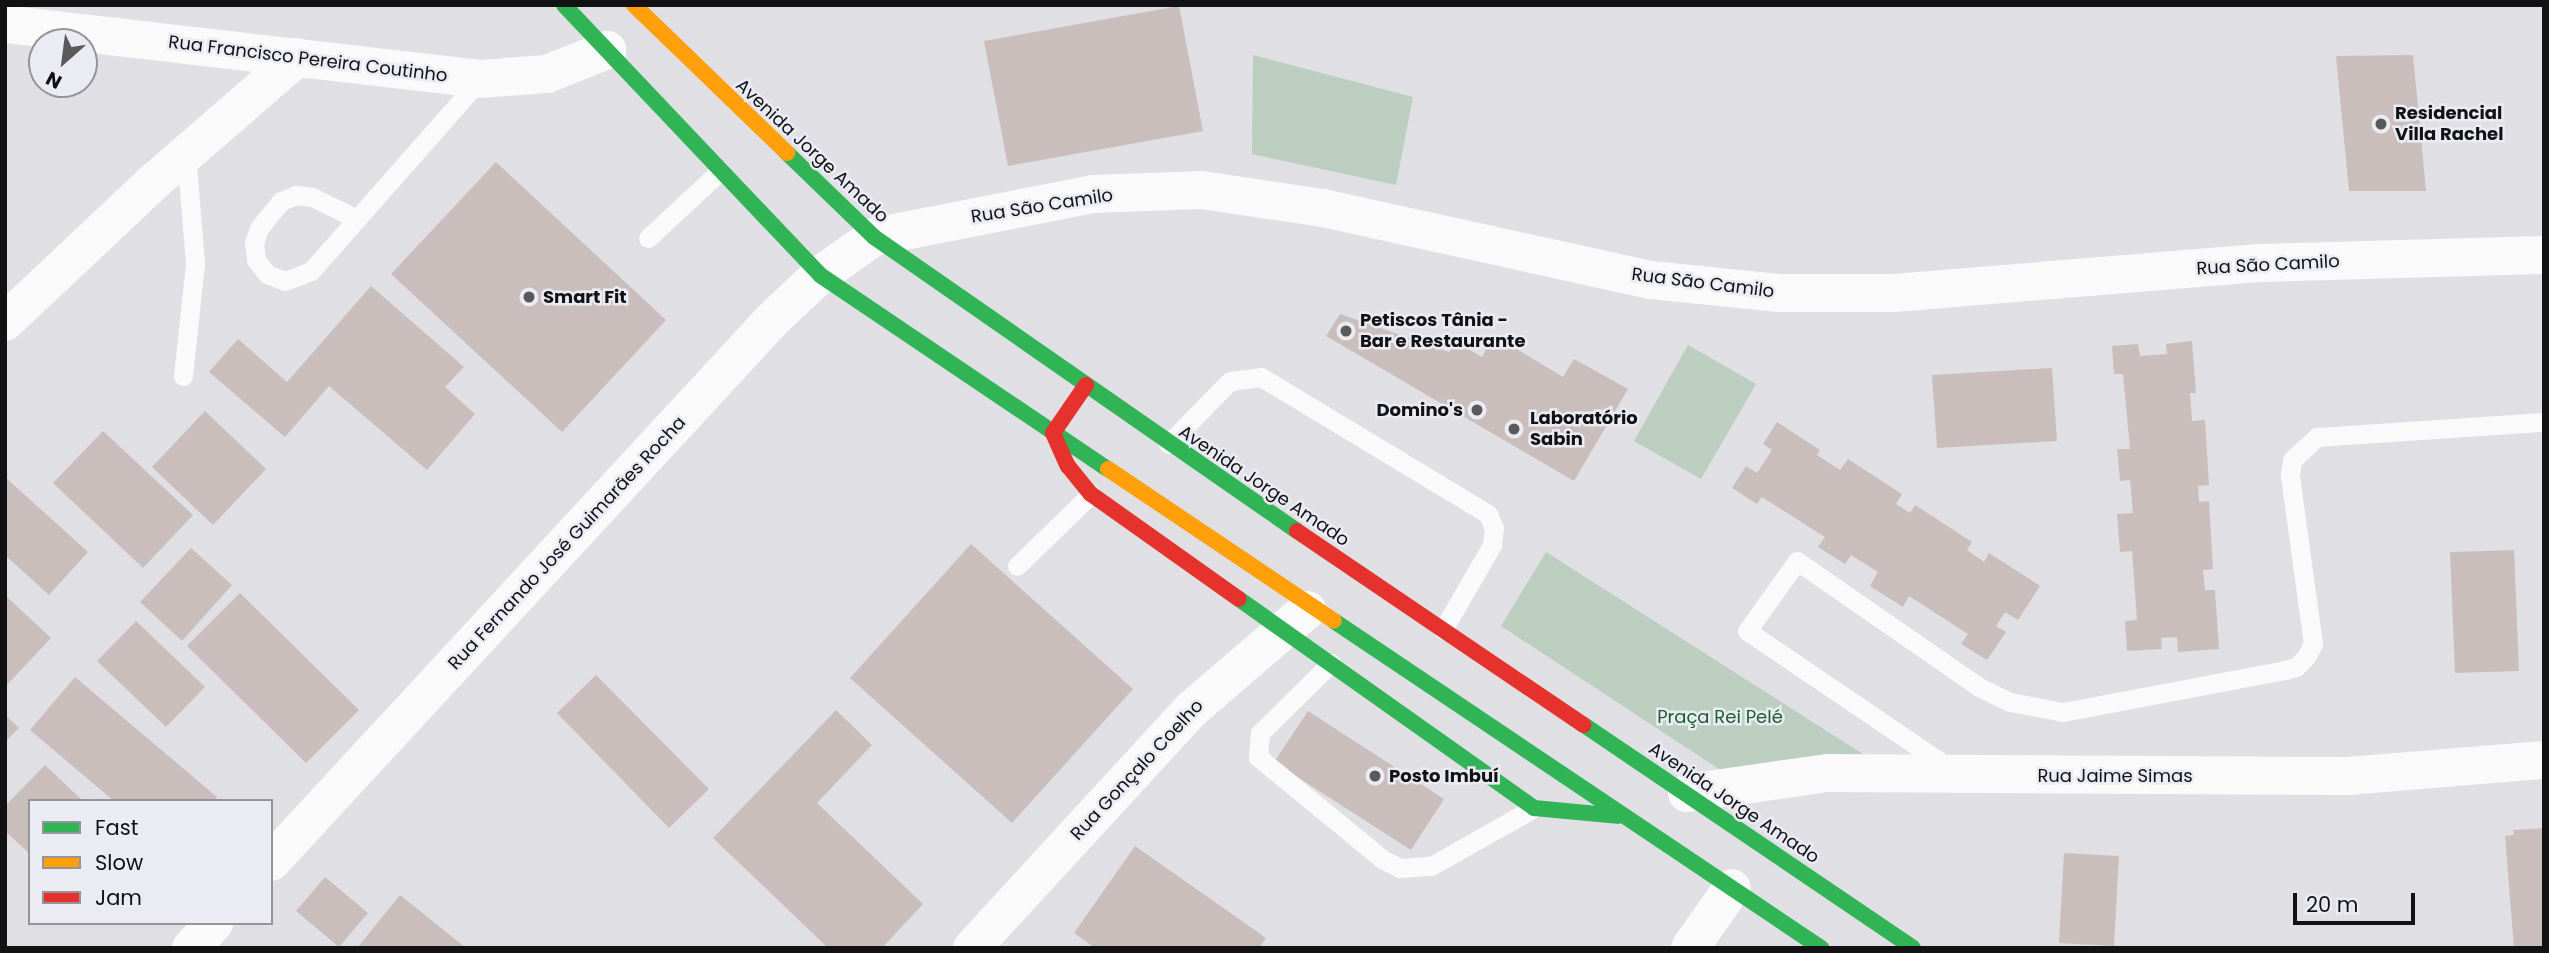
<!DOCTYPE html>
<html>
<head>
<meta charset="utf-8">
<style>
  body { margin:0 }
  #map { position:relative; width:2549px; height:953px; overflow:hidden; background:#dfdfe4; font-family:Poppins,sans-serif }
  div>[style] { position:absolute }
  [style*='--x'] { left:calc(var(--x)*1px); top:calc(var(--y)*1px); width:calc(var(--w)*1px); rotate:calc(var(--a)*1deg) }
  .green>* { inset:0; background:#bbcec0 }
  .building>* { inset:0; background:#cabebc }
  .lane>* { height:19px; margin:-9.5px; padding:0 9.5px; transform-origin:9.5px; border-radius:9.5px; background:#fafafb }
  .street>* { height:38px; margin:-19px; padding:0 19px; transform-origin:19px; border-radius:19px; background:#fafafb }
  .fast>* { height:16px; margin:-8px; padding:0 8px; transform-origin:8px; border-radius:8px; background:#30b455 }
  .slow>* { height:16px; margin:-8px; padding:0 8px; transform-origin:8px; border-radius:8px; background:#ff9f0a }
  .jam>* { height:16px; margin:-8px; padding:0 8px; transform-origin:8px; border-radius:8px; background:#e5322d }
  .dots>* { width:19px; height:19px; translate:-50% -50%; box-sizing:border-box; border:4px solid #eaebf3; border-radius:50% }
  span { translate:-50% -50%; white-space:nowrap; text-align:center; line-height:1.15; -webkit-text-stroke:5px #eaebf3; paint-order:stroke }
  .street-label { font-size:18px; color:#121215 }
  .poi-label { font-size:18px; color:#121215; font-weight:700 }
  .left { translate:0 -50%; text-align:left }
  .right { translate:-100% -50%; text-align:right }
  .park-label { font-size:18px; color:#18612c }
  .frame { position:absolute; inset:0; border:7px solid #121215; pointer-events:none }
  .legend { position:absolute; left:28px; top:799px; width:245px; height:126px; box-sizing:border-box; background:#eaebf3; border:2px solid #94949a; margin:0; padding:9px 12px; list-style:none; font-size:21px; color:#121215 }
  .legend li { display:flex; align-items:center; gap:14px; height:35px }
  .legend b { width:35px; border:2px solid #94949a }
  .north { position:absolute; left:28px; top:28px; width:70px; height:70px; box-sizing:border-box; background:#eaebf3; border:2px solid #94949a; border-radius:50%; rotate:208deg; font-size:19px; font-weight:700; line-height:28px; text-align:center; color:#121215 }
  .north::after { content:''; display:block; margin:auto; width:24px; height:32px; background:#5a5a5d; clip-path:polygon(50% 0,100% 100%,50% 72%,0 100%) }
  .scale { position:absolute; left:2293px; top:893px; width:122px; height:32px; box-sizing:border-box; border:4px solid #121215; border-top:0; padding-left:9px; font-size:21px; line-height:24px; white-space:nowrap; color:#121215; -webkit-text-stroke:5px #eaebf3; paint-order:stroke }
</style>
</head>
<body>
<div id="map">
  <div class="green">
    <i style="clip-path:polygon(1253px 55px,1413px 97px,1396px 185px,1252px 154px)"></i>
    <i style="clip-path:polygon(1688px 345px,1756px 384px,1701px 479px,1634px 441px)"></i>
    <i style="clip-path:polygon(1546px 552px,1866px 756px,1725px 773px,1501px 626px)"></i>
  </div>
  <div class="building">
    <i style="clip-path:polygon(1179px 6px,1203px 131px,1008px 166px,984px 41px)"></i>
    <i style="clip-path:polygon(2413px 55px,2426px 191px,2349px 191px,2336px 56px)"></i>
    <i style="clip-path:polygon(496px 162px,666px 320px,562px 432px,391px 274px)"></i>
    <i style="clip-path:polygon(371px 286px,464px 367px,445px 387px,475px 414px,427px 470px,329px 386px,285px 437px,209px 372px,238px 339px,287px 382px)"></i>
    <i style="clip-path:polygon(1340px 314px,1449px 352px,1455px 342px,1482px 357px,1493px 335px,1563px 377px,1574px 359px,1628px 389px,1574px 481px,1326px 336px)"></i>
    <i style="clip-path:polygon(2192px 341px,2196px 393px,2190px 393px,2192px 421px,2205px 420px,2209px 485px,2198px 486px,2199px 502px,2209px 501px,2213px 569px,2203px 570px,2205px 590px,2215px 590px,2219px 649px,2178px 652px,2177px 637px,2161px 638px,2162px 649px,2127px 651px,2125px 621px,2137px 620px,2132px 551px,2120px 552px,2117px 514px,2133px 513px,2130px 480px,2120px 481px,2117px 449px,2130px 449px,2123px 374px,2114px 374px,2112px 346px,2138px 344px,2140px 356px,2167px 354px,2166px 344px)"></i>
    <i style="clip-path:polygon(2052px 368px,2057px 441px,1937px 448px,1932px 375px)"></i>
    <i style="clip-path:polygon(205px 411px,266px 469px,213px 525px,152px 467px)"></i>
    <i style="clip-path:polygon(1777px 422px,1820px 450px,1817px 455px,1840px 470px,1848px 459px,1902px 494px,1896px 504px,1910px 513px,1915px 505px,1972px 542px,1967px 550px,1984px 562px,1989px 553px,2040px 586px,2018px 620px,2005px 612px,1996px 626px,2006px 632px,1987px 660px,1961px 644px,1968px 634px,1909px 596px,1903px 607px,1870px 586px,1878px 572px,1851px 555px,1845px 564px,1818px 547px,1825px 537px,1762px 497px,1757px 504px,1732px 488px,1746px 466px,1757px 473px,1772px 450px,1763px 444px)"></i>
    <i style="clip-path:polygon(103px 431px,193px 515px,143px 568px,53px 483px)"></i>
    <i style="clip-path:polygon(5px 477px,88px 552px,49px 595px,5px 555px)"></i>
    <i style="clip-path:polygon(971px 544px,1133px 689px,1012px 823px,850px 678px)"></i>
    <i style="clip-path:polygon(191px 548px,232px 585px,182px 641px,140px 602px)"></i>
    <i style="clip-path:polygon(2514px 550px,2519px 671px,2455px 673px,2450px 552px)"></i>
    <i style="clip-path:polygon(240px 593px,359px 710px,306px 763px,187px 646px)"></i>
    <i style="clip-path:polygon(5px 595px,51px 638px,5px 687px)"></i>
    <i style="clip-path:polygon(136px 621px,205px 687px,166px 727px,97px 661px)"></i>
    <i style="clip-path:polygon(596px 675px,709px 789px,669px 828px,557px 713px)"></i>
    <i style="clip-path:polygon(75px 677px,217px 797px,214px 801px,114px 801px,30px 730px)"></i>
    <i style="clip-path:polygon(836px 710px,872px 745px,817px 803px,923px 904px,882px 948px,828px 948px,713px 838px)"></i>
    <i style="clip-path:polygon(1308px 711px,1444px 799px,1411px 850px,1274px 762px)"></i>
    <i style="clip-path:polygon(5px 715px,19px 728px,5px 742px)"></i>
    <i style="clip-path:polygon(45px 765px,83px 801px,30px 801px,30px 854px,5px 831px,5px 806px)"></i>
    <i style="clip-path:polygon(2544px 828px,2544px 948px,2514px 948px,2505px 836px,2514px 835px,2513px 830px)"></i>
    <i style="clip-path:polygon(1135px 846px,1266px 938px,1259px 948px,1095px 948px,1074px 933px)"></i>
    <i style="clip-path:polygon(2064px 853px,2119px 856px,2114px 946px,2059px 943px)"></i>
    <i style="clip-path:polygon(325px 877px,368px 913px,339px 947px,296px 911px)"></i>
    <i style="clip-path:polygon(400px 895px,466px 948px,357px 948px)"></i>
  </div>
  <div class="lane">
    <i style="--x:357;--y:219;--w:50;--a:-153.9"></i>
    <i style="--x:312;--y:197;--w:16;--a:-173"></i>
    <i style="--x:296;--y:195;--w:16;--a:158"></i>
    <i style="--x:281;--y:201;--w:35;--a:129"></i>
    <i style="--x:259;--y:228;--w:16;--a:108"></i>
    <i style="--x:254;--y:243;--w:17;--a:83"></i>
    <i style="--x:256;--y:260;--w:18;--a:52"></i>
    <i style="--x:267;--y:274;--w:19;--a:21"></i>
    <i style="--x:285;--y:281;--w:28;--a:-21"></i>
    <i style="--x:311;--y:271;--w:256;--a:-48.6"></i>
    <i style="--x:648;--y:238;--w:98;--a:-42.9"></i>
    <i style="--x:183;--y:376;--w:114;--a:-83.9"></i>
    <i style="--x:195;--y:263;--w:109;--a:-94.7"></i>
    <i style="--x:1168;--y:444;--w:88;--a:-45.5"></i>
    <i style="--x:1230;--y:381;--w:31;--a:-7"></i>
    <i style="--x:1261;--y:377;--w:265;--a:31.1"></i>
    <i style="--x:1488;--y:514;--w:15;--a:67"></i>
    <i style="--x:1494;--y:528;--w:17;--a:97"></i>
    <i style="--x:1492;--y:545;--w:98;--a:120"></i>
    <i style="--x:1017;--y:566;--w:103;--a:-44.2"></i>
    <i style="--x:1331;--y:663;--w:100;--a:135.4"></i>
    <i style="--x:1260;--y:733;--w:24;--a:95"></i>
    <i style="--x:1258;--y:757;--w:161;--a:39.4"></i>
    <i style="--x:1382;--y:859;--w:20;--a:27"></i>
    <i style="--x:1400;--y:868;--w:31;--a:-4"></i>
    <i style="--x:1431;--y:866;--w:118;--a:-29.4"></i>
    <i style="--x:1951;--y:769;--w:246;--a:-145.9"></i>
    <i style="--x:1747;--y:631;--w:86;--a:-54.5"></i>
    <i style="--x:1797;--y:561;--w:221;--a:34.7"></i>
    <i style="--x:1979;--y:687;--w:34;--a:26"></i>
    <i style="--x:2010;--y:702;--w:54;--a:10.7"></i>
    <i style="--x:2063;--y:712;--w:226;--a:-10.7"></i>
    <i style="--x:2285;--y:670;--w:11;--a:-15"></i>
    <i style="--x:2296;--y:667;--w:14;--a:-45"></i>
    <i style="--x:2306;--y:657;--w:15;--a:-62"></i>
    <i style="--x:2313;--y:644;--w:171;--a:-97.8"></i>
    <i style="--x:2290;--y:475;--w:15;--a:-82"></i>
    <i style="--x:2292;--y:460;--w:34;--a:-43"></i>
    <i style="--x:2317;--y:437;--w:227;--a:-3.8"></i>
  </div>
  <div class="street">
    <i style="--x:5;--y:24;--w:478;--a:6.6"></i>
    <i style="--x:480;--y:79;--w:67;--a:-4.3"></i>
    <i style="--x:547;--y:74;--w:65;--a:-21.8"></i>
    <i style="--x:5;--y:322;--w:209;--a:-43.3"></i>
    <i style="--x:157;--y:179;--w:186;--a:-40.9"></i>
    <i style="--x:1687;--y:793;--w:142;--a:-8.1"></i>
    <i style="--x:1828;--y:773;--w:520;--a:0.33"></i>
    <i style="--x:2348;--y:776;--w:197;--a:-4.7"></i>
    <i style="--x:271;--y:862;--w:738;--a:-47.25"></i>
    <i style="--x:772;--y:320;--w:66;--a:-43.2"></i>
    <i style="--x:820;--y:275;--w:66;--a:-35.1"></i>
    <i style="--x:874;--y:237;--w:223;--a:-11.1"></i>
    <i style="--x:1093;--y:194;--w:109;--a:-2.1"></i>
    <i style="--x:1202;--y:190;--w:122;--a:8.5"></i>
    <i style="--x:1323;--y:208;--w:336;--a:12.4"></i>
    <i style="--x:1651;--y:280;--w:129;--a:5.8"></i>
    <i style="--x:1779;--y:293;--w:115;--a:0"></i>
    <i style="--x:1894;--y:293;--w:366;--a:-4.7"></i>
    <i style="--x:2259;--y:263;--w:285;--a:-1.6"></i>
    <i style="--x:191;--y:948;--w:34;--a:-47"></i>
    <i style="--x:972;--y:948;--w:325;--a:-47.4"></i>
    <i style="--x:1192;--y:709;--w:152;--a:-40.7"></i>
    <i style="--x:1690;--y:948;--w:73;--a:-55"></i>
  </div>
  <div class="fast">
    <i style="--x:564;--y:5;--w:372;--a:46.5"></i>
    <i style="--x:820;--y:275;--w:347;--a:34"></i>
    <i style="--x:787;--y:153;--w:121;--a:44"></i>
    <i style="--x:874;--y:237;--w:515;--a:34.8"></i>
    <i style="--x:1239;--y:599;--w:362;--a:35.3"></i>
    <i style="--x:1534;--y:808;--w:84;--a:5.4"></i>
    <i style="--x:1334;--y:621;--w:587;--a:33.88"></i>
    <i style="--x:1584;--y:725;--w:397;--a:34.1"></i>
  </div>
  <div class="slow">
    <i style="--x:634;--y:5;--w:213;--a:44"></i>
    <i style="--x:1108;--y:469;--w:272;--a:33.9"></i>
  </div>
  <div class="jam">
    <i style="--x:1086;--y:385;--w:58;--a:124.5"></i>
    <i style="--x:1053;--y:433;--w:36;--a:66"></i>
    <i style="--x:1068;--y:466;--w:36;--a:51"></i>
    <i style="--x:1091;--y:494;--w:181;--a:35.4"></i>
    <i style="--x:1297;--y:531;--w:346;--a:34.1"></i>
  </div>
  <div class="dots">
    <i style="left:2381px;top:124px;background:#5a5a5d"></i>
    <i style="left:529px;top:297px;background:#5a5a5d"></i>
    <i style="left:1346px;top:331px;background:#5a5a5d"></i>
    <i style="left:1477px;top:410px;background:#5a5a5d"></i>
    <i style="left:1514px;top:429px;background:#5a5a5d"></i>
    <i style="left:1375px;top:776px;background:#5a5a5d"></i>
  </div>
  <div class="street-label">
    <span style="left:308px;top:59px;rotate:7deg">Rua Francisco Pereira Coutinho</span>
    <span style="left:812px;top:151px;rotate:43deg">Avenida Jorge Amado</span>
    <span style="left:1042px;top:206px;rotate:-9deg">Rua São Camilo</span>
    <span style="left:2268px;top:265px;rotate:-3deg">Rua São Camilo</span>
    <span style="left:1703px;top:283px;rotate:7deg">Rua São Camilo</span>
    <span style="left:1264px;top:486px;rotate:34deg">Avenida Jorge Amado</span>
    <span style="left:567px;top:543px;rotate:-47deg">Rua Fernando José Guimarães Rocha</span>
    <span style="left:1137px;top:770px;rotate:-47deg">Rua Gonçalo Coelho</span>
    <span style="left:2115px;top:776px">Rua Jaime Simas</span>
    <span style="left:1734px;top:803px;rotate:34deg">Avenida Jorge Amado</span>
  </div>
  <div class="poi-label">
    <span class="left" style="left:2395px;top:124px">Residencial<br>Villa Rachel</span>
    <span class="left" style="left:543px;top:297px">Smart Fit</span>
    <span class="left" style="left:1360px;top:331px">Petiscos Tânia -<br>Bar e Restaurante</span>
    <span class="right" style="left:1463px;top:410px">Domino's</span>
    <span class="left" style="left:1530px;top:429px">Laboratório<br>Sabin</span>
    <span class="left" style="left:1389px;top:776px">Posto Imbuí</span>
  </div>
  <div class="park-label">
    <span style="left:1720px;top:717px">Praça Rei Pelé</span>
  </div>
  <div class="frame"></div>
  <ul class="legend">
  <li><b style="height:9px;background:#30b455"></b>Fast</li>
  <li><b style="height:9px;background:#ff9f0a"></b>Slow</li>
  <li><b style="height:9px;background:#e5322d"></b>Jam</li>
  </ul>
  <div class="north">N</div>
  <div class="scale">20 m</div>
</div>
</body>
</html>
